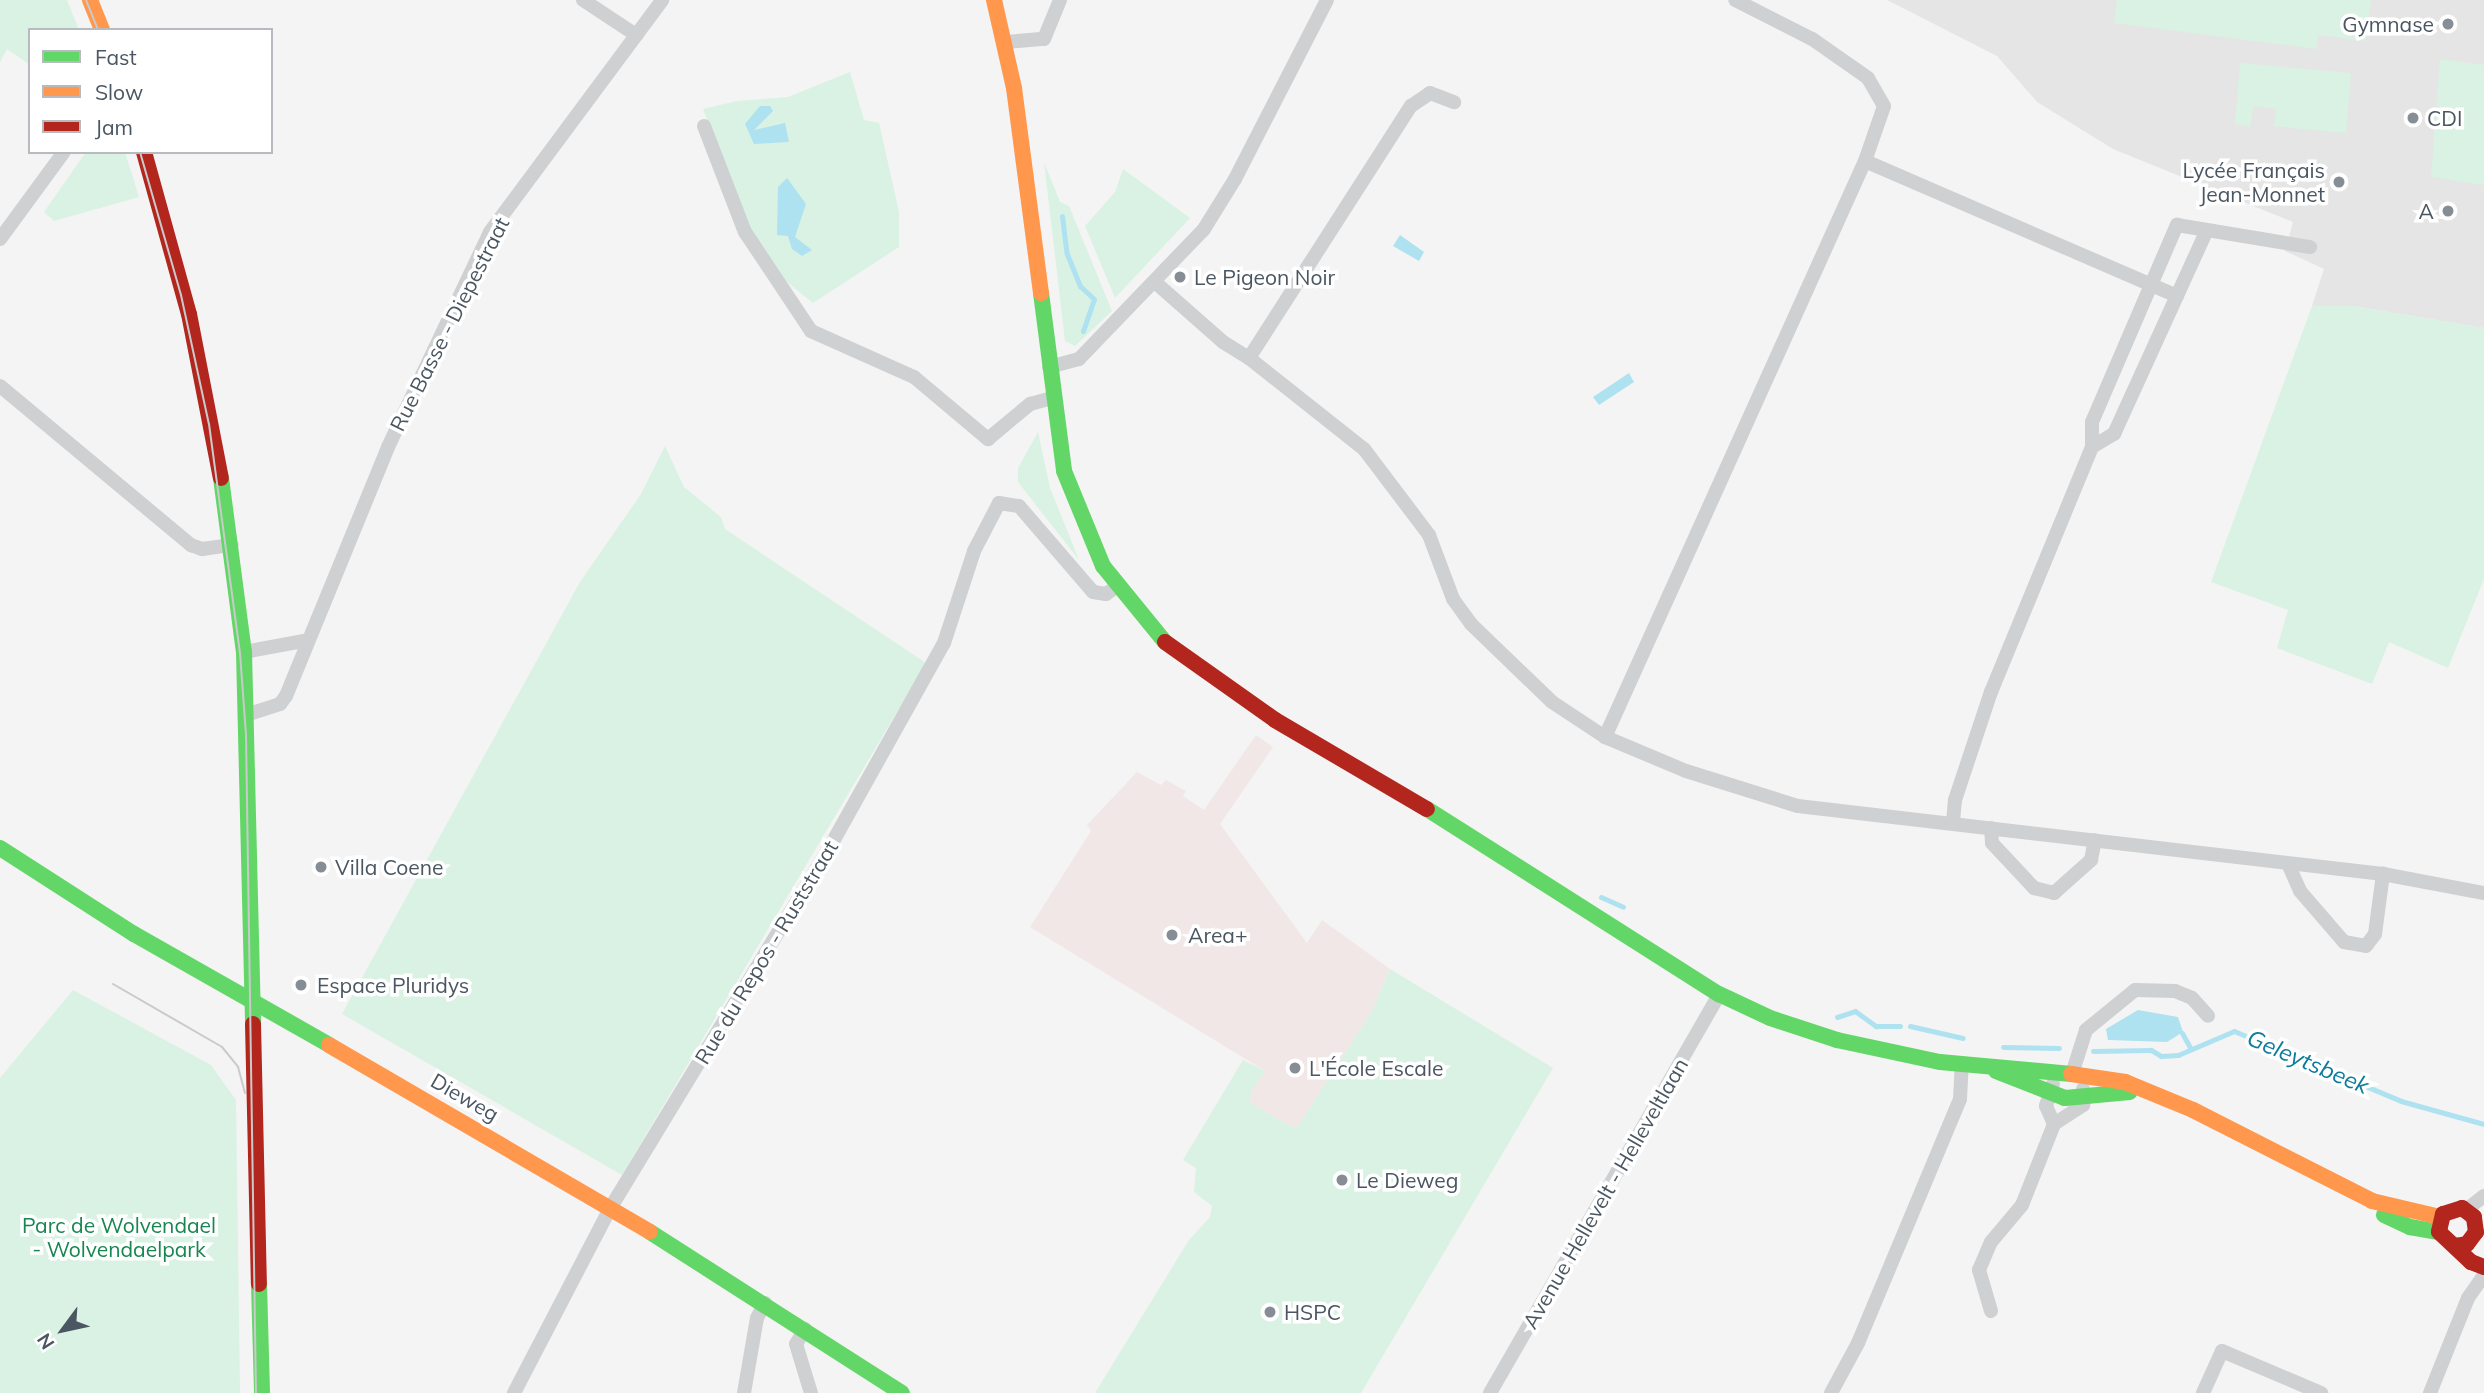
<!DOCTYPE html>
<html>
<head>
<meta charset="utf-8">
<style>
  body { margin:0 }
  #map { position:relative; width:2484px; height:1393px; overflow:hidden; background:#f4f4f4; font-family:Mulish,sans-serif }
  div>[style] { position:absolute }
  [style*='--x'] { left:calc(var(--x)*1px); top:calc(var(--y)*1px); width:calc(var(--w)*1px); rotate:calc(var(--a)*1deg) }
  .education>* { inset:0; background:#e6e5e6 }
  .medical>* { inset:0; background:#f1e7e6 }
  .green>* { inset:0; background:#d9f2e3 }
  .water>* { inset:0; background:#aee2f0 }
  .stream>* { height:5px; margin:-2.5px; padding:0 2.5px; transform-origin:2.5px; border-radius:2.5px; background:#aee2f0 }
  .street>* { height:14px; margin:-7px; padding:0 7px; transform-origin:7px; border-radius:7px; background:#ced0d2 }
  .fast>* { height:16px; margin:-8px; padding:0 8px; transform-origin:8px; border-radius:8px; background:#63d668 }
  .slow>* { height:16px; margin:-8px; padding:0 8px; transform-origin:8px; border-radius:8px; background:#ff974d }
  .jam>* { height:16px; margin:-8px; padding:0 8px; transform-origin:8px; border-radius:8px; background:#b3261e }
  .tram>* { height:2px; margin:-1px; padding:0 1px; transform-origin:1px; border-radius:1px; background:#c9cacc }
  .dots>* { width:19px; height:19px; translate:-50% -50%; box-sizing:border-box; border:4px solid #fff; border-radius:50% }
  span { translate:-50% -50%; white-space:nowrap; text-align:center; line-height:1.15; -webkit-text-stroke:7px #fff; paint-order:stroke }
  .poi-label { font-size:21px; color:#4a5661 }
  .right { translate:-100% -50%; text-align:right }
  .left { translate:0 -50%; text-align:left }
  .street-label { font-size:21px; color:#4a5661 }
  .park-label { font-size:21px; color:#17864f }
  .water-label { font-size:23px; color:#0c7c9b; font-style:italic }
  .legend { position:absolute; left:28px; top:28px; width:245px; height:126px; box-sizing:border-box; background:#fff; border:2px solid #b7bbc0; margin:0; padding:9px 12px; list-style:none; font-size:21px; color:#4a5661 }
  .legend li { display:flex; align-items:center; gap:14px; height:35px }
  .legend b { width:35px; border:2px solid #b7bbc0 }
  .north { position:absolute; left:28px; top:1295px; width:70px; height:70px; -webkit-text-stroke:5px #fff; paint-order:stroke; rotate:237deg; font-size:19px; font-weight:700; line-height:28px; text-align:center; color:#4a5661 }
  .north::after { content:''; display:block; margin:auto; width:24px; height:32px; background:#4a5661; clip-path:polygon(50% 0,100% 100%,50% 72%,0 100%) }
</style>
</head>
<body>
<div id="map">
  <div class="education">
    <i style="clip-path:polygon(1887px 0,2484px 0,2484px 328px,2353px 306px,2312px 306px,2324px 269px,2285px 251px,2293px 222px,2113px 149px,2037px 102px,1997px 56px)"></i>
  </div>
  <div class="medical">
    <i style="clip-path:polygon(1256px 735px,1273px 747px,1220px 824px,1307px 943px,1322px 920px,1390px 969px,1372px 1011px,1296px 1129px,1250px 1103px,1252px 1090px,1265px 1071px,1030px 927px,1091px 831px,1087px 825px,1137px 772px,1161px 785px,1166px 780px,1186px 791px,1183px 796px,1204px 810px)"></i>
  </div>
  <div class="green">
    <i style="clip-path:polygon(0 0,67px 0,79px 30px,30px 30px,30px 65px,7px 49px,0 62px)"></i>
    <i style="clip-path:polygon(2117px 0,2371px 0,2365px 41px,2318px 35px,2317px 49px,2114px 23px)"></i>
    <i style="clip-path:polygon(2440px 59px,2484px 65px,2484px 185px,2431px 177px)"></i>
    <i style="clip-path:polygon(2240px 63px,2351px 73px,2346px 133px,2274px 126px,2276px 109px,2253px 106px,2250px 127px,2235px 124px)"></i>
    <i style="clip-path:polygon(850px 72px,864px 120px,879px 123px,899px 212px,899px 247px,813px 303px,781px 277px,744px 218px,703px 109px,737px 101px,788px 97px)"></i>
    <i style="clip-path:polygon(86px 152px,125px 152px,139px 197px,54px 221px,44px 212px)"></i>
    <i style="clip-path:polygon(1044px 162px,1060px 202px,1069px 206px,1112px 311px,1075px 346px,1065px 341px)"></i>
    <i style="clip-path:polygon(1123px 169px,1190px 218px,1115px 298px,1085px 226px,1115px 192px)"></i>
    <i style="clip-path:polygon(2312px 306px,2353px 306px,2484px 328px,2484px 579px,2448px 668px,2389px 642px,2372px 684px,2277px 648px,2288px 610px,2211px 582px)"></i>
    <i style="clip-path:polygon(1038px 432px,1050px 488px,1079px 560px,1018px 482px,1018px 468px)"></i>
    <i style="clip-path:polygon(665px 446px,684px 487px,721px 517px,725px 529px,926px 663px,622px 1175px,342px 1014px,580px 582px,641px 494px)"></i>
    <i style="clip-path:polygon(1390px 969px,1553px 1068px,1361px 1393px,1095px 1393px,1189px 1240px,1210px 1217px,1212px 1206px,1194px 1192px,1196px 1168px,1183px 1160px,1243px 1060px,1265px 1071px,1252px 1090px,1250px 1103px,1296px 1129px,1372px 1011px)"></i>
    <i style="clip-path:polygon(73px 990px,211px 1065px,236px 1100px,240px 1393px,0 1393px,0 1078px)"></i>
  </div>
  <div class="water">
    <i style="clip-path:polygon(760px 106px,770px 106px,773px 111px,754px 130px,785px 123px,789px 142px,754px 144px,745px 124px)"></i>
    <i style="clip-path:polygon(787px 178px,806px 204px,795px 237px,812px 250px,802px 256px,792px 249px,788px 236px,777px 235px,778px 187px)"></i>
    <i style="clip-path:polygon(1400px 235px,1424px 252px,1419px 261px,1393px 246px)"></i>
    <i style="clip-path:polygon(1629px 373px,1634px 382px,1599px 405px,1593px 397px)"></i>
    <i style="clip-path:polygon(2138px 1010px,2178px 1017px,2183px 1032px,2167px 1042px,2108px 1040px,2106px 1029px)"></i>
  </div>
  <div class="stream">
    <i style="--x:1062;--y:216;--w:38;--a:83"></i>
    <i style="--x:1067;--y:254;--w:35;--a:68"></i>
    <i style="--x:1080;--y:286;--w:19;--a:43"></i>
    <i style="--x:1094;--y:299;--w:34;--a:109"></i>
    <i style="--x:1601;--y:897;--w:24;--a:24"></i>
    <i style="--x:1837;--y:1017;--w:19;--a:-18"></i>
    <i style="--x:1855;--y:1011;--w:26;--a:36"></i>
    <i style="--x:1876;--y:1026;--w:24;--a:0"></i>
    <i style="--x:1910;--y:1026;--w:54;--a:12.8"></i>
    <i style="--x:2182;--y:1033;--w:18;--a:61"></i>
    <i style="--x:2003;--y:1047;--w:56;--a:1"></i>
    <i style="--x:2093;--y:1051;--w:58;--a:-1"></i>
    <i style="--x:2151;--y:1050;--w:12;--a:31"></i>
    <i style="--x:2161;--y:1056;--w:17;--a:-3"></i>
    <i style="--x:2178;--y:1055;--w:61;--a:-23.2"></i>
    <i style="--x:2234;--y:1031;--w:181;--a:22.7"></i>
    <i style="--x:2401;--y:1101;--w:86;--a:15.5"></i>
  </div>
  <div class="street">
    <i style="--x:583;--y:0;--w:64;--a:33.4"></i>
    <i style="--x:1006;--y:42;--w:38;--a:-5"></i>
    <i style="--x:1044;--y:39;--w:42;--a:-67.7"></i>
    <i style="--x:704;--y:126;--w:114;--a:68.9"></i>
    <i style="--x:745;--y:232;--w:119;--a:56.3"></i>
    <i style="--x:811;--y:331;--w:113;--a:24.1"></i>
    <i style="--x:914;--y:377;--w:97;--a:40"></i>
    <i style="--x:988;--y:439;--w:55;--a:-39.8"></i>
    <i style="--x:1030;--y:404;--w:24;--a:-15"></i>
    <i style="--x:1865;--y:161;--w:340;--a:23.4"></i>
    <i style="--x:0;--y:239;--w:108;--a:-53.7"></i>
    <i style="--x:1156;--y:283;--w:89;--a:41.4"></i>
    <i style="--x:1223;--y:342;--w:31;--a:32"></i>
    <i style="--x:1249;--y:358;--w:147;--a:38.4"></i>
    <i style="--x:1364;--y:449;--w:108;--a:52.9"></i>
    <i style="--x:1429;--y:535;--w:68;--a:69.4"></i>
    <i style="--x:1453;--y:599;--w:31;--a:54"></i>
    <i style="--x:1471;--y:624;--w:112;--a:43.9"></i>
    <i style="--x:1552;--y:702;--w:64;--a:33.4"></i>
    <i style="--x:1605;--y:737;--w:88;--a:22.8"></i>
    <i style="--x:1686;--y:771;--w:117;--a:17.4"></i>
    <i style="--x:1798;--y:806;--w:589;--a:6.63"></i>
    <i style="--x:2383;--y:874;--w:103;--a:10.7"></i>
    <i style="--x:1249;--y:358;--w:300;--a:-57.3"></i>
    <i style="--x:1411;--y:106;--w:23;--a:-34"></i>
    <i style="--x:1430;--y:93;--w:26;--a:21"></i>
    <i style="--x:1049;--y:367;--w:31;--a:-15"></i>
    <i style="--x:1079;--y:359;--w:180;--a:-46.1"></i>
    <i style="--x:1204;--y:229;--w:59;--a:-58.2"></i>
    <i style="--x:1235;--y:179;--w:201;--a:-62.8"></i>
    <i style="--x:0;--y:386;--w:249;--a:39.8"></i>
    <i style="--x:191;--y:545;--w:12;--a:20"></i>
    <i style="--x:202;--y:549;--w:30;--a:-8"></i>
    <i style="--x:2092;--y:447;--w:26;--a:-31"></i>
    <i style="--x:2114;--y:434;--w:224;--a:-65.5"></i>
    <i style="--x:244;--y:652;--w:65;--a:-10.6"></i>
    <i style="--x:249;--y:714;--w:33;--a:-18"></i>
    <i style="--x:280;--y:704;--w:10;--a:-53"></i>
    <i style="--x:286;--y:696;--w:269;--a:-67.7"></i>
    <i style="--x:388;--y:447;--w:238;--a:-64.6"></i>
    <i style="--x:490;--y:232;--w:289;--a:-53.4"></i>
    <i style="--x:1605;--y:737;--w:632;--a:-65.71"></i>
    <i style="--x:1865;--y:161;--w:58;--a:-70.9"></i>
    <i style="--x:1884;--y:106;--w:32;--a:-120"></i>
    <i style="--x:1868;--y:78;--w:68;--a:-145.1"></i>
    <i style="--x:1812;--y:39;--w:86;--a:-153.1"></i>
    <i style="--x:1953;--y:822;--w:22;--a:-85"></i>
    <i style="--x:1955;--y:800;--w:114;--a:-71.6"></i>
    <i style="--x:1991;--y:692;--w:265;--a:-67.6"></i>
    <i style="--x:2092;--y:447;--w:25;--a:-90"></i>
    <i style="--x:2092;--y:422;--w:215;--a:-66.7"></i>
    <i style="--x:2177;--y:225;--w:135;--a:9.4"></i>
    <i style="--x:1991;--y:828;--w:15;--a:86"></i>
    <i style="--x:1992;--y:843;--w:62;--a:47"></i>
    <i style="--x:2034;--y:888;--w:21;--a:14"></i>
    <i style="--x:2054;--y:893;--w:50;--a:-41.7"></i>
    <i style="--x:2091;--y:860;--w:20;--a:-79"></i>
    <i style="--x:2289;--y:866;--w:27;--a:66"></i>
    <i style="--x:2300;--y:891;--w:67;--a:49.2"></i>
    <i style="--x:2344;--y:942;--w:22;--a:10"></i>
    <i style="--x:2366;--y:946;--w:15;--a:-53"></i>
    <i style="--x:2375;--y:934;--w:61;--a:-82.4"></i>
    <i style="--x:2072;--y:1074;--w:46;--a:-72.3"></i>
    <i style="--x:2086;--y:1030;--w:63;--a:-39.2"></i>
    <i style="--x:2135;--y:990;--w:40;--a:1.4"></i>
    <i style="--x:2175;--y:991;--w:18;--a:22"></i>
    <i style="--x:2192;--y:998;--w:24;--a:48"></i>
    <i style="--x:2053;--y:1084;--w:23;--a:108"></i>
    <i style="--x:2046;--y:1106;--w:20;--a:66"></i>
    <i style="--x:2054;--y:1124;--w:35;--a:-33"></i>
    <i style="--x:2083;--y:1105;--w:16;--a:-90"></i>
    <i style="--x:2466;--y:1210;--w:23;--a:-38"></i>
    <i style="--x:1991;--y:1311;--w:43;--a:-106.3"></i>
    <i style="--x:1979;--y:1270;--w:30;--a:-67"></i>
    <i style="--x:1991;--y:1242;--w:48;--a:-50"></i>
    <i style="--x:2022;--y:1205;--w:87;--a:-68.4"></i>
    <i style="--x:805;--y:1329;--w:17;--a:121"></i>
    <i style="--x:796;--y:1344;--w:51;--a:73"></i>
    <i style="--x:514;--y:1393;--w:210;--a:-62.5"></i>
    <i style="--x:611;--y:1207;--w:424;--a:-58.7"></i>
    <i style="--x:831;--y:845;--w:231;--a:-60.8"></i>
    <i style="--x:944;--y:643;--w:97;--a:-71.9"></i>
    <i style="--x:974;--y:551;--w:54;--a:-62.5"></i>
    <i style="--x:999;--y:503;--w:20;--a:9"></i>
    <i style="--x:1019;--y:506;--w:113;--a:49.3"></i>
    <i style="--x:1093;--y:592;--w:13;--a:9"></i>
    <i style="--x:1106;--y:594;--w:12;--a:-35"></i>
    <i style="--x:744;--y:1393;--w:76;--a:-80.2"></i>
    <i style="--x:757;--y:1318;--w:17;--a:-62"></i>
    <i style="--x:1490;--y:1393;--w:460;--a:-60.1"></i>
    <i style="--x:1831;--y:1393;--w:57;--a:-61.6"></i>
    <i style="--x:1858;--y:1343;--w:264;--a:-67.3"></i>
    <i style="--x:1960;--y:1099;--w:33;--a:-87"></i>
    <i style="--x:2203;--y:1393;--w:46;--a:-65.7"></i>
    <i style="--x:2222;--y:1351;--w:108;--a:23"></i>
    <i style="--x:2430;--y:1393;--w:102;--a:-68.2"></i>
    <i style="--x:2468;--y:1298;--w:28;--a:-55"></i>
  </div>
  <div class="fast">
    <i style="--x:1041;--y:293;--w:179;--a:82.6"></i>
    <i style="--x:1064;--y:471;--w:103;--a:67.7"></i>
    <i style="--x:1103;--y:566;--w:98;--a:50.8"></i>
    <i style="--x:221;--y:478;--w:176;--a:82.5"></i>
    <i style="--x:244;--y:652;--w:372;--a:88.6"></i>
    <i style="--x:1427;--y:809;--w:346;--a:32.4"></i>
    <i style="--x:1719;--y:994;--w:56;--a:25.2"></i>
    <i style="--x:1770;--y:1018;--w:71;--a:18.2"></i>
    <i style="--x:1837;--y:1040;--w:105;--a:12.1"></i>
    <i style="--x:1940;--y:1062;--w:132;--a:5.2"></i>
    <i style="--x:0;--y:848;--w:159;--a:32.7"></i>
    <i style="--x:134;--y:934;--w:224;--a:29.6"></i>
    <i style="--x:1996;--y:1071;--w:74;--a:21.4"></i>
    <i style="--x:2065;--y:1098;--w:65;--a:-5.3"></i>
    <i style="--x:2384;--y:1215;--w:29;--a:25"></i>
    <i style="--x:2410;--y:1227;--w:29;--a:10"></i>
    <i style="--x:650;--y:1232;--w:299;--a:32.6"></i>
    <i style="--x:259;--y:1284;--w:109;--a:88.4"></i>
  </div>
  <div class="slow">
    <i style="--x:90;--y:0;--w:32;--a:68"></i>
    <i style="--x:994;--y:0;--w:90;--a:77.2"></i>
    <i style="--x:1014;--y:88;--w:207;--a:82.5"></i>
    <i style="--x:329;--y:1045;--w:371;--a:30.2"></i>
    <i style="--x:2071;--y:1074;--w:55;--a:8.4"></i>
    <i style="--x:2125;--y:1082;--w:74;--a:22.4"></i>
    <i style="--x:2193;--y:1110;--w:201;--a:26.9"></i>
    <i style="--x:2372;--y:1201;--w:70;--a:13.2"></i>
  </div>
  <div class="jam">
    <i style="--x:144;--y:152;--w:168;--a:74.5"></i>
    <i style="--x:189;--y:314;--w:167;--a:79"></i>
    <i style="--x:1165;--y:642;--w:135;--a:35.3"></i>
    <i style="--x:1275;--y:720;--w:176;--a:30.4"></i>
    <i style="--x:253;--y:1024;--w:260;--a:88.7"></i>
    <i style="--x:2455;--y:1246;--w:12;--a:-9"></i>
    <i style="--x:2467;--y:1244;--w:15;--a:-53"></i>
    <i style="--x:2476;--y:1232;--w:15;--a:-98"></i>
    <i style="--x:2474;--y:1217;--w:15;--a:-143"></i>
    <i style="--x:2462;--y:1208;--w:20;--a:162"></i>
    <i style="--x:2443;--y:1214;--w:18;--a:103"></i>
    <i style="--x:2439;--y:1232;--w:44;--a:43.2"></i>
    <i style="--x:2471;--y:1262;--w:14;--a:21"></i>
  </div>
  <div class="tram">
    <i style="--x:86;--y:0;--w:32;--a:68"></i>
    <i style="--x:140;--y:152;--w:149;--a:74"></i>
    <i style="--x:181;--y:295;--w:132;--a:77.8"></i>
    <i style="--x:209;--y:424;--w:231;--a:82.3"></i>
    <i style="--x:240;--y:653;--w:82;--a:85.8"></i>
    <i style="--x:246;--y:735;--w:658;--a:89.13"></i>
    <i style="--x:113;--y:984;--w:126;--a:30"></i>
    <i style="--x:222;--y:1047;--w:26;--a:51"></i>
    <i style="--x:238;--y:1067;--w:27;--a:75"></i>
  </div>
  <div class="dots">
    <i style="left:2448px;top:24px;background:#868d94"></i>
    <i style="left:2413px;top:118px;background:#868d94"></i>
    <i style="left:2339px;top:182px;background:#868d94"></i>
    <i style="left:2448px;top:211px;background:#868d94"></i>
    <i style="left:1180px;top:277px;background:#868d94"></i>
    <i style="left:321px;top:867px;background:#868d94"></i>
    <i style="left:1172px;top:935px;background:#868d94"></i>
    <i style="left:301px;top:985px;background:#868d94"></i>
    <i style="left:1295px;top:1068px;background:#868d94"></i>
    <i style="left:1342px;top:1180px;background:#868d94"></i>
    <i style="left:1270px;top:1312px;background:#868d94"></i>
  </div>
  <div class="poi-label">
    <span class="right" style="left:2434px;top:24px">Gymnase</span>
    <span class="left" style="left:2427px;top:118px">CDI</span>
    <span class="right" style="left:2325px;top:182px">Lycée Français<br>Jean-Monnet</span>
    <span class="right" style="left:2434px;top:211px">A</span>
    <span class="left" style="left:1194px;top:277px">Le Pigeon Noir</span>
    <span class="left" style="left:335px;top:867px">Villa Coene</span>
    <span class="left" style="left:1188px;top:935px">Area+</span>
    <span class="left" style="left:317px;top:985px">Espace Pluridys</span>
    <span class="left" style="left:1309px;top:1068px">L'École Escale</span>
    <span class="left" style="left:1356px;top:1180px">Le Dieweg</span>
    <span class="left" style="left:1284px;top:1312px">HSPC</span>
  </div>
  <div class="street-label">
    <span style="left:449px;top:324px;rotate:-63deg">Rue Basse - Diepestraat</span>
    <span style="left:766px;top:952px;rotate:-59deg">Rue du Repos - Ruststraat</span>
    <span style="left:465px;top:1097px;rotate:30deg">Dieweg</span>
    <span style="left:1605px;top:1193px;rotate:-60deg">Avenue Hellevelt - Helleveltlaan</span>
  </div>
  <div class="park-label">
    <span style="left:119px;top:1237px">Parc de Wolvendael<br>- Wolvendaelpark</span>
  </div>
  <div class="water-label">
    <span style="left:2308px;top:1062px;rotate:23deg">Geleytsbeek</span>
  </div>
  <ul class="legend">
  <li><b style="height:9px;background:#63d668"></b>Fast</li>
  <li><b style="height:9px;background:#ff974d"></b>Slow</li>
  <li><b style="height:9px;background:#b3261e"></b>Jam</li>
  </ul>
  <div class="north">N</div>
</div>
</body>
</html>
